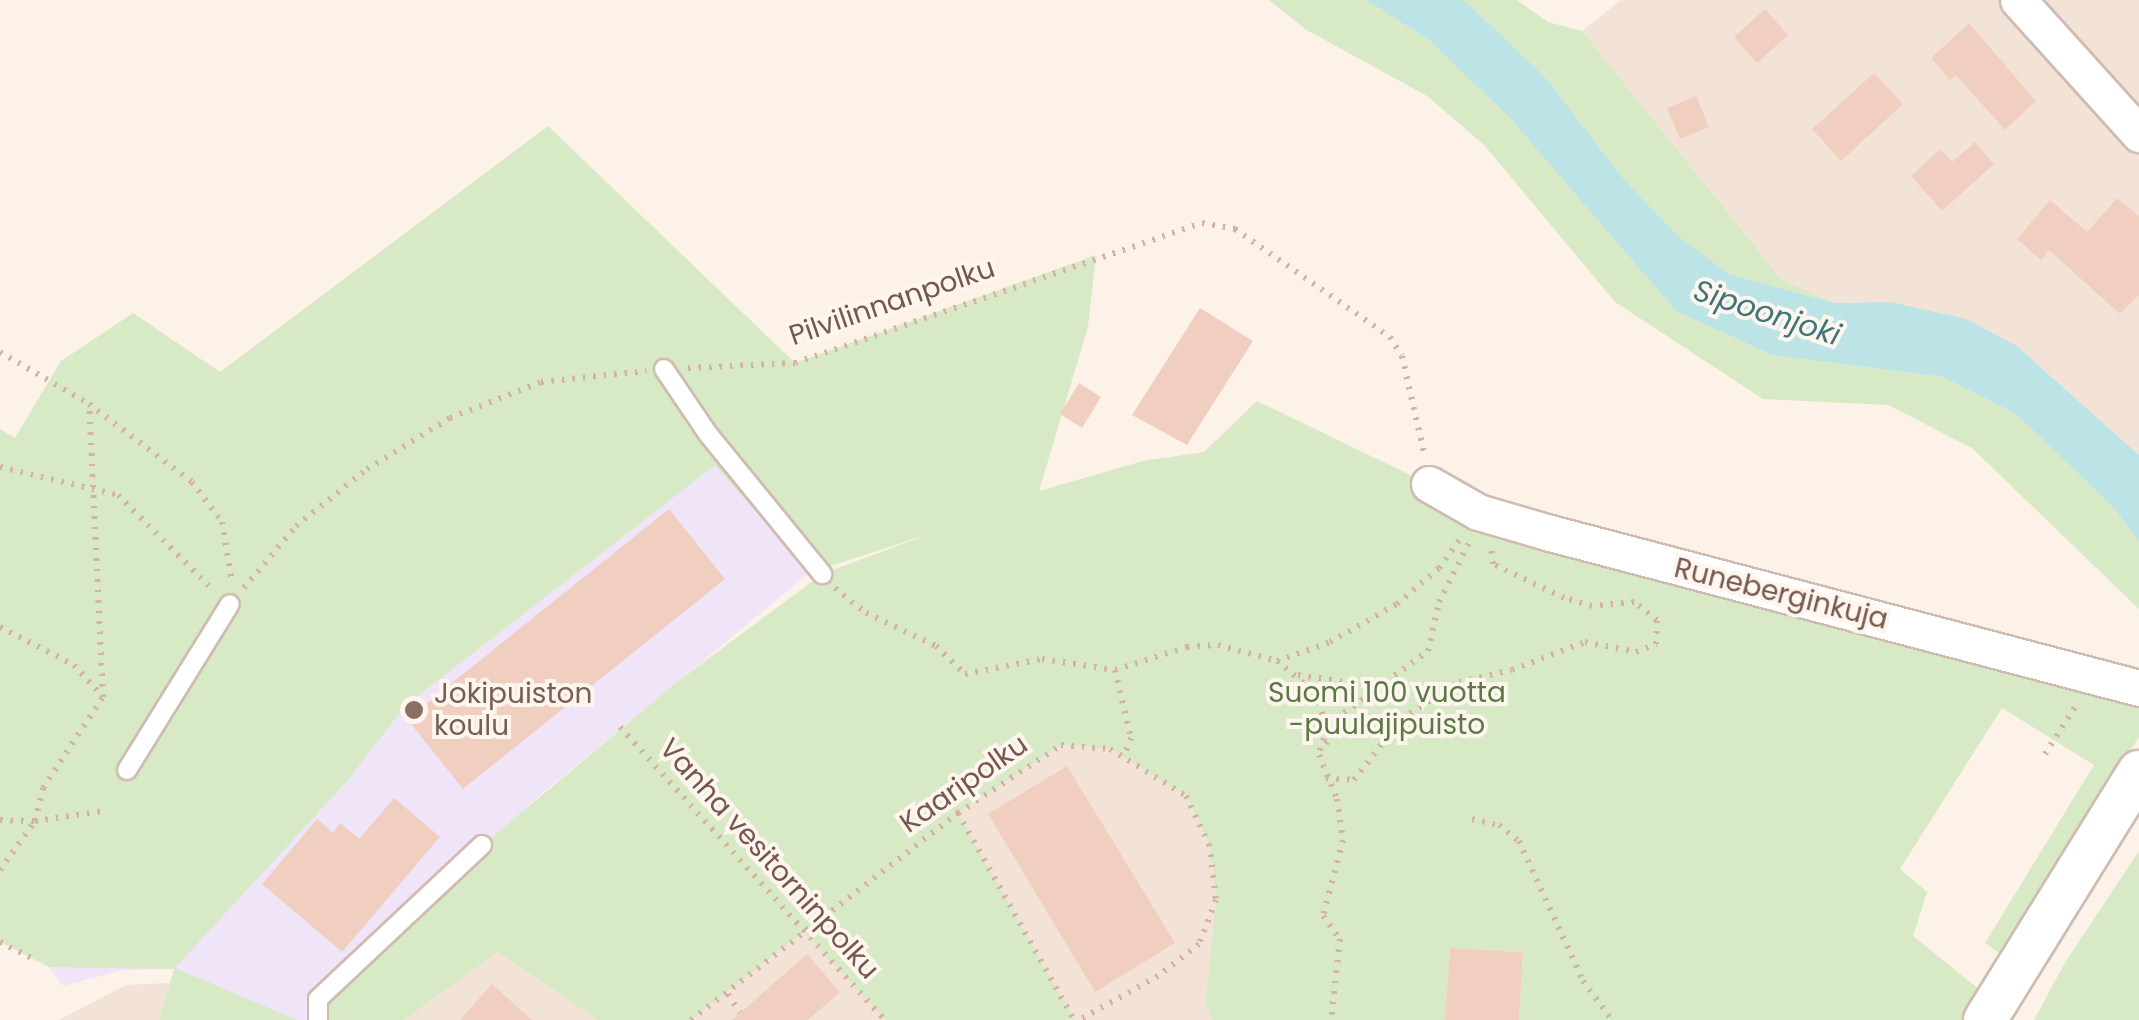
<!DOCTYPE html>
<html>
<head>
<meta charset="utf-8">
<style>
  body { margin:0 }
  #map { position:relative; width:2139px; height:1020px; overflow:hidden; background:#fcf2e8; font-family:Poppins,sans-serif }
  div>[style] { position:absolute }
  [style*='--x'] { left:calc(var(--x)*1px); top:calc(var(--y)*1px); width:calc(var(--w)*1px); rotate:calc(var(--a)*1deg) }
  .residential>* { inset:0; background:#f3e3d6 }
  .education>* { inset:0; background:#efe4f8 }
  .green>* { inset:0; background:#d8e9c6 }
  .water>* { inset:0; background:#bce3e5 }
  .building>* { inset:0; background:#f0cfc0 }
  .path>* { height:6px; margin-top:-3px; transform-origin:0; background:repeating-linear-gradient(90deg,#d5b2a3 0 2.5px,transparent 0 10.5px) }
  .roads { filter:drop-shadow(2px 0 #cfbbb0) drop-shadow(-2px 0 #cfbbb0) drop-shadow(0 2px #cfbbb0) drop-shadow(0 -2px #cfbbb0) }
  .service>* { height:18px; margin:-9px; padding:0 9px; transform-origin:9px; border-radius:9px; background:#fff }
  .minor>* { height:35px; margin:-17.5px; padding:0 17.5px; transform-origin:17.5px; border-radius:17.5px; background:#fff }
  .tertiary>* { height:42px; margin:-21px; padding:0 21px; transform-origin:21px; border-radius:21px; background:#fff }
  .dots>* { width:28px; height:28px; translate:-50% -50%; box-sizing:border-box; border:5px solid #fef6ee; border-radius:50% }
  span { translate:-50% -50%; white-space:nowrap; text-align:center; line-height:1.15; -webkit-text-stroke:8px #fef6ee; paint-order:stroke }
  .street-label { font-size:28px; color:#75574c }
  .park-label { font-size:28px; color:#5a7a44 }
  .education-label { font-size:28px; color:#785e54 }
  .left { translate:0 -50%; text-align:left }
  .water-label { font-size:30px; color:#407679; font-style:italic }
</style>
</head>
<body>
<div id="map">
  <div class="residential">
    <i style="clip-path:polygon(1621px 0,2139px 0,2139px 455px,2017px 346px,1890px 302px,1834px 303px,1781px 279px,1582px 31px)"></i>
    <i style="clip-path:polygon(1061px 745px,1110px 749px,1186px 796px,1209px 844px,1216px 900px,1205px 1006px,1213px 1020px,690px 1020px,1009px 775px)"></i>
    <i style="clip-path:polygon(498px 952px,597px 1020px,404px 1020px)"></i>
    <i style="clip-path:polygon(170px 983px,159px 1020px,59px 1020px,126px 985px)"></i>
  </div>
  <div class="education">
    <i style="clip-path:polygon(694px 439px,809px 573px,532px 802px,318px 1020px,297px 1020px,174px 969px,122px 970px,63px 986px,49px 967px,130px 798px)"></i>
  </div>
  <div class="green">
    <i style="clip-path:polygon(1269px 0,1367px 0,1431px 42px,1512px 119px,1676px 311px,1772px 355px,1943px 377px,2016px 414px,2113px 507px,2139px 542px,2139px 609px,1972px 448px,1888px 405px,1763px 399px,1615px 302px,1484px 145px,1427px 96px,1305px 29px)"></i>
    <i style="clip-path:polygon(1461px 0,1517px 0,1548px 22px,1582px 31px,1781px 279px,1834px 303px,1729px 274px,1677px 235px,1623px 178px,1545px 77px)"></i>
    <i style="clip-path:polygon(548px 126px,795px 363px,1096px 255px,1088px 327px,1039px 491px,1143px 461px,1204px 452px,1257px 401px,1429px 484px,2139px 689px,2139px 737px,1999px 953px,1985px 943px,2094px 765px,2002px 708px,1900px 869px,1927px 892px,1913px 936px,1981px 991px,1966px 1020px,1519px 1020px,1523px 952px,1450px 948px,1445px 1020px,1213px 1020px,1205px 1006px,1216px 900px,1209px 844px,1186px 796px,1110px 749px,1061px 745px,958px 813px,1074px 1020px,885px 1020px,804px 932px,691px 1020px,597px 1020px,498px 952px,404px 1020px,318px 1020px,318px 999px,403px 912px,677px 682px,822px 574px,932px 533px,809px 573px,715px 465px,405px 706px,348px 780px,175px 968px,297px 1020px,159px 1020px,174px 969px,49px 967px,0 942px,0 429px,15px 438px,61px 361px,133px 313px,220px 372px)"></i>
    <i style="clip-path:polygon(2139px 851px,2139px 1020px,2034px 1020px,2066px 961px)"></i>
  </div>
  <div class="water">
    <i style="clip-path:polygon(1367px 0,1461px 0,1470px 6px,1545px 77px,1623px 178px,1677px 235px,1729px 274px,1834px 303px,1890px 302px,1966px 319px,2017px 346px,2139px 455px,2139px 542px,2113px 507px,2016px 414px,1943px 377px,1772px 355px,1676px 311px,1511px 119px,1431px 42px)"></i>
  </div>
  <div class="building">
    <i style="clip-path:polygon(1765px 9px,1788px 35px,1757px 63px,1734px 37px)"></i>
    <i style="clip-path:polygon(1969px 23px,2036px 101px,2005px 130px,1956px 75px,1950px 80px,1931px 58px)"></i>
    <i style="clip-path:polygon(1874px 73px,1903px 104px,1841px 161px,1812px 129px)"></i>
    <i style="clip-path:polygon(1696px 96px,1709px 127px,1680px 139px,1667px 108px)"></i>
    <i style="clip-path:polygon(1975px 142px,1994px 164px,1942px 211px,1911px 176px,1940px 149px,1952px 162px)"></i>
    <i style="clip-path:polygon(2117px 198px,2139px 216px,2139px 295px,2120px 314px,2049px 250px,2041px 260px,2017px 239px,2050px 200px,2087px 232px)"></i>
    <i style="clip-path:polygon(1200px 308px,1253px 341px,1187px 445px,1132px 415px)"></i>
    <i style="clip-path:polygon(1079px 383px,1101px 397px,1082px 428px,1060px 414px)"></i>
    <i style="clip-path:polygon(669px 509px,725px 579px,463px 789px,407px 719px)"></i>
    <i style="clip-path:polygon(1067px 766px,1175px 943px,1095px 992px,988px 814px)"></i>
    <i style="clip-path:polygon(394px 798px,440px 837px,342px 952px,262px 884px,317px 819px,333px 833px,340px 823px,359px 839px)"></i>
    <i style="clip-path:polygon(1450px 948px,1523px 952px,1519px 1020px,1445px 1020px)"></i>
    <i style="clip-path:polygon(807px 954px,840px 992px,808px 1020px,732px 1020px)"></i>
    <i style="clip-path:polygon(492px 984px,532px 1020px,460px 1020px)"></i>
  </div>
  <div class="path">
    <i style="--x:0;--y:352;--w:103;--a:30.3"></i>
    <i style="--x:89;--y:404;--w:129;--a:37.1"></i>
    <i style="--x:192;--y:482;--w:50;--a:53.1"></i>
    <i style="--x:222;--y:522;--w:62;--a:80.7"></i>
    <i style="--x:688;--y:368;--w:107;--a:-2.7"></i>
    <i style="--x:795;--y:363;--w:430;--a:-19"></i>
    <i style="--x:1202;--y:223;--w:34;--a:10"></i>
    <i style="--x:1235;--y:229;--w:189;--a:34.9"></i>
    <i style="--x:1390;--y:337;--w:22;--a:58"></i>
    <i style="--x:1402;--y:356;--w:99;--a:77.2"></i>
    <i style="--x:0;--y:467;--w:121;--a:13.3"></i>
    <i style="--x:118;--y:495;--w:137;--a:45"></i>
    <i style="--x:244;--y:588;--w:81;--a:-50"></i>
    <i style="--x:296;--y:526;--w:91;--a:-38.8"></i>
    <i style="--x:367;--y:469;--w:97;--a:-31.6"></i>
    <i style="--x:450;--y:418;--w:98;--a:-21.6"></i>
    <i style="--x:541;--y:382;--w:106;--a:-6"></i>
    <i style="--x:835;--y:588;--w:40;--a:39"></i>
    <i style="--x:866;--y:613;--w:77;--a:25.2"></i>
    <i style="--x:936;--y:646;--w:40;--a:44"></i>
    <i style="--x:965;--y:674;--w:78;--a:-11"></i>
    <i style="--x:1042;--y:659;--w:74;--a:8.6"></i>
    <i style="--x:1115;--y:670;--w:76;--a:-17.7"></i>
    <i style="--x:1187;--y:647;--w:31;--a:-4"></i>
    <i style="--x:1218;--y:645;--w:61;--a:15.2"></i>
    <i style="--x:1277;--y:661;--w:49;--a:39.2"></i>
    <i style="--x:1315;--y:692;--w:38;--a:72"></i>
    <i style="--x:1327;--y:728;--w:28;--a:107"></i>
    <i style="--x:0;--y:627;--w:83;--a:27.2"></i>
    <i style="--x:74;--y:665;--w:42;--a:47.9"></i>
    <i style="--x:1277;--y:661;--w:56;--a:-19.7"></i>
    <i style="--x:1330;--y:642;--w:77;--a:-29.6"></i>
    <i style="--x:1397;--y:604;--w:55;--a:-40.6"></i>
    <i style="--x:1439;--y:568;--w:37;--a:-54"></i>
    <i style="--x:1115;--y:670;--w:70;--a:76.8"></i>
    <i style="--x:1131;--y:738;--w:19;--a:111"></i>
    <i style="--x:1298;--y:675;--w:77;--a:8.2"></i>
    <i style="--x:620;--y:727;--w:395;--a:47.9"></i>
    <i style="--x:1326;--y:744;--w:36;--a:-60"></i>
    <i style="--x:1344;--y:713;--w:104;--a:-36.4"></i>
    <i style="--x:1428;--y:651;--w:50;--a:-77.3"></i>
    <i style="--x:1439;--y:602;--w:71;--a:-63.1"></i>
    <i style="--x:2045;--y:754;--w:59;--a:-57.4"></i>
    <i style="--x:1319;--y:755;--w:48;--a:67.8"></i>
    <i style="--x:1337;--y:799;--w:41;--a:81.7"></i>
    <i style="--x:1343;--y:840;--w:79;--a:104.7"></i>
    <i style="--x:1323;--y:916;--w:29;--a:54"></i>
    <i style="--x:1340;--y:939;--w:81;--a:96.3"></i>
    <i style="--x:1326;--y:778;--w:28;--a:4"></i>
    <i style="--x:1354;--y:780;--w:77;--a:-52.4"></i>
    <i style="--x:1401;--y:719;--w:69;--a:-32.5"></i>
    <i style="--x:1459;--y:682;--w:54;--a:-12.8"></i>
    <i style="--x:1512;--y:670;--w:78;--a:-21"></i>
    <i style="--x:1585;--y:642;--w:52;--a:11.1"></i>
    <i style="--x:1636;--y:652;--w:22;--a:-22"></i>
    <i style="--x:1656;--y:644;--w:24;--a:-88"></i>
    <i style="--x:1657;--y:620;--w:29;--a:-142"></i>
    <i style="--x:1634;--y:602;--w:42;--a:174.6"></i>
    <i style="--x:1592;--y:606;--w:29;--a:-164"></i>
    <i style="--x:1564;--y:598;--w:79;--a:-154.4"></i>
    <i style="--x:1493;--y:564;--w:18;--a:-96"></i>
    <i style="--x:958;--y:813;--w:237;--a:60.7"></i>
    <i style="--x:1472;--y:819;--w:28;--a:13"></i>
    <i style="--x:1499;--y:825;--w:26;--a:39"></i>
    <i style="--x:1519;--y:841;--w:154;--a:65.4"></i>
    <i style="--x:1583;--y:981;--w:49;--a:53.4"></i>
    <i style="--x:0;--y:820;--w:35;--a:2"></i>
    <i style="--x:35;--y:821;--w:34;--a:-76"></i>
    <i style="--x:43;--y:788;--w:109;--a:-56.6"></i>
    <i style="--x:103;--y:697;--w:293;--a:-92.7"></i>
    <i style="--x:0;--y:870;--w:60;--a:-54.5"></i>
    <i style="--x:35;--y:821;--w:70;--a:-8.2"></i>
    <i style="--x:0;--y:942;--w:42;--a:27.2"></i>
    <i style="--x:728;--y:994;--w:22;--a:58"></i>
    <i style="--x:691;--y:1020;--w:338;--a:-37.8"></i>
    <i style="--x:958;--y:813;--w:123;--a:-33.4"></i>
    <i style="--x:1061;--y:745;--w:49;--a:4.7"></i>
    <i style="--x:1110;--y:749;--w:89;--a:31.7"></i>
    <i style="--x:1186;--y:796;--w:53;--a:64.4"></i>
    <i style="--x:1209;--y:844;--w:56;--a:82.9"></i>
    <i style="--x:1216;--y:900;--w:47;--a:111.1"></i>
    <i style="--x:1199;--y:944;--w:52;--a:142"></i>
    <i style="--x:1158;--y:976;--w:90;--a:150.9"></i>
  </div>
  <div class="roads">
    <div class="service">
      <i style="--x:664;--y:369;--w:78;--a:55.9"></i>
      <i style="--x:708;--y:434;--w:181;--a:50.8"></i>
      <i style="--x:127;--y:770;--w:195;--a:-58.2"></i>
      <i style="--x:318;--y:1020;--w:21;--a:-90"></i>
      <i style="--x:318;--y:999;--w:225;--a:-43.2"></i>
    </div>
    <div class="minor">
      <i style="--x:2018;--y:0;--w:181;--a:47.9"></i>
      <i style="--x:1429;--y:484;--w:56;--a:29.7"></i>
      <i style="--x:1478;--y:512;--w:75;--a:16.3"></i>
      <i style="--x:1550;--y:533;--w:609;--a:14.74"></i>
    </div>
    <div class="tertiary">
      <i style="--x:1985;--y:1020;--w:292;--a:-58.2"></i>
    </div>
  </div>
  <div class="dots">
    <i style="left:414px;top:710px;background:#8d6e63"></i>
  </div>
  <div class="street-label">
    <span style="left:892px;top:302px;rotate:-19deg">Pilvilinnanpolku</span>
    <span style="left:1781px;top:594px;rotate:14deg">Runeberginkuja</span>
    <span style="left:964px;top:784px;rotate:-35deg">Kaaripolku</span>
    <span style="left:769px;top:859px;rotate:48deg">Vanha vesitorninpolku</span>
  </div>
  <div class="park-label">
    <span style="left:1387px;top:709px">Suomi 100 vuotta<br>-puulajipuisto</span>
  </div>
  <div class="education-label">
    <span class="left" style="left:434px;top:710px">Jokipuiston<br>koulu</span>
  </div>
  <div class="water-label">
    <span style="left:1767px;top:313px;rotate:18deg">Sipoonjoki</span>
  </div>
</div>
</body>
</html>
